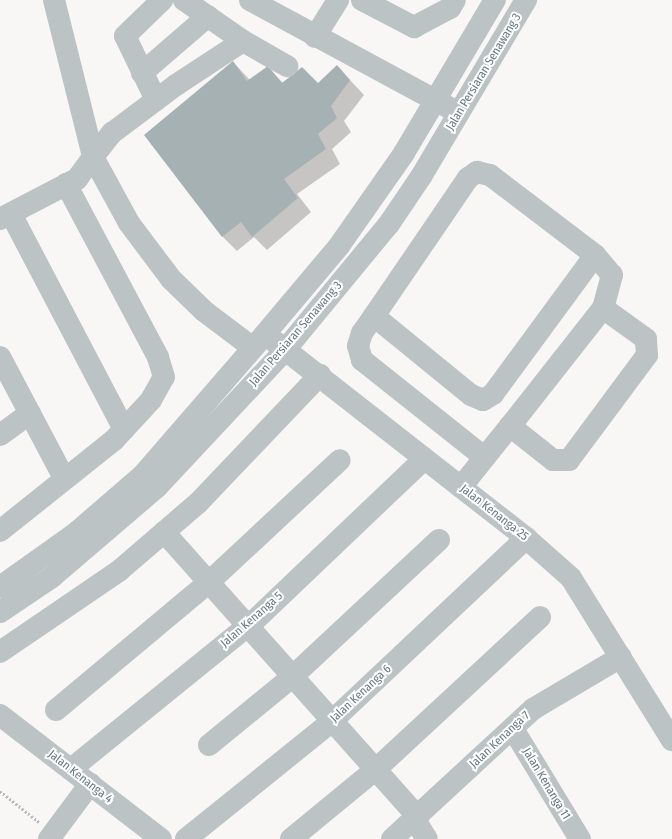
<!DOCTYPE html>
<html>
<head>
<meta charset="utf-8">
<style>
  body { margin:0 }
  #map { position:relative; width:672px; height:839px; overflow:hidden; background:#f8f7f5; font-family:"Fira Sans Condensed",sans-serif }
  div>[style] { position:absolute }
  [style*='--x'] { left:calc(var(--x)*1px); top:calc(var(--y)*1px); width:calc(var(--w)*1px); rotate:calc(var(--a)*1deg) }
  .shadow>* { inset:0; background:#0003 }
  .building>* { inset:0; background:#a6b1b4 }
  .path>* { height:2.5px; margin-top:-1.25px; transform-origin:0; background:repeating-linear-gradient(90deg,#b7bcbd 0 2px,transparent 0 4px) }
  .minor>* { height:22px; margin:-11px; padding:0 11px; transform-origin:11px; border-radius:11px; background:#bcc3c4 }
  span { translate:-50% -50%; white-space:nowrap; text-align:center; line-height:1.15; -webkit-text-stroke:4px #fff; paint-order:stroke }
  .street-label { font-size:12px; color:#64797e }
</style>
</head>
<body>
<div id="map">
  <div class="shadow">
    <i style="clip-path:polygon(233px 62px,250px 80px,268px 68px,283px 83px,318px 84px,337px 66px,364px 95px,344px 121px,351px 132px,332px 149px,340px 164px,297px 194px,311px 212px,267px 250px,254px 237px,237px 251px,223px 237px,146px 135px)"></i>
  </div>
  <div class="building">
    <i style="clip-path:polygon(233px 61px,247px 81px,268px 66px,282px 83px,302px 67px,318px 83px,337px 65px,350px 80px,331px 106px,337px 118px,318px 134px,326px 149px,284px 179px,298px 198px,252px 237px,241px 222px,222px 237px,144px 135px)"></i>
  </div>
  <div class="path">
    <i style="--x:0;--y:791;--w:50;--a:38.5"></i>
  </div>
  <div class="minor">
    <i style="--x:54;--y:0;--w:162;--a:76"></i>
    <i style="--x:184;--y:0;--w:72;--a:34.8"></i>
    <i style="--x:250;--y:0;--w:225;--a:28.4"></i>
    <i style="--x:362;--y:0;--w:59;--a:27.4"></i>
    <i style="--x:414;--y:27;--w:41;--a:-27.8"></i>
    <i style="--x:450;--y:8;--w:9;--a:-58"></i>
    <i style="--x:315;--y:37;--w:44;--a:-58.1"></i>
    <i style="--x:142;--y:73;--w:87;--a:-40.8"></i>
    <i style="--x:156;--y:100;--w:71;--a:-115.8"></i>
    <i style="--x:125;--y:36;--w:52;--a:-44.2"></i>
    <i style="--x:93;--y:157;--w:31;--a:-52"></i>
    <i style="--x:112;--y:133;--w:80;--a:-36.9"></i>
    <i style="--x:176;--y:85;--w:80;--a:-33.3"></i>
    <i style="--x:243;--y:41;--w:51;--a:29.6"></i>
    <i style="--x:11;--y:214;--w:243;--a:62.3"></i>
    <i style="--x:0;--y:219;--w:87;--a:-27.5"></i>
    <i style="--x:77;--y:179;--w:27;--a:-54"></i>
    <i style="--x:93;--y:157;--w:75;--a:61.4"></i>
    <i style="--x:129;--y:223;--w:70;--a:53.1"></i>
    <i style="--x:171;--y:279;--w:46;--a:44.1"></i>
    <i style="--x:204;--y:311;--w:61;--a:37.1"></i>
    <i style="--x:374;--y:316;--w:125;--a:39.2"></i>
    <i style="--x:471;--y:395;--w:13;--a:23"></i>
    <i style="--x:483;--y:400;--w:12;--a:-31"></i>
    <i style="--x:493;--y:394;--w:172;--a:-53.7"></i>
    <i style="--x:274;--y:341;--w:320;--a:38"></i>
    <i style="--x:526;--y:538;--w:60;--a:41.6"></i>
    <i style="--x:571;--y:578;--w:191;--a:58.1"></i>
    <i style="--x:0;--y:357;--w:137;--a:62.1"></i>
    <i style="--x:0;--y:435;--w:37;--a:-36"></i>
    <i style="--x:484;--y:457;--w:156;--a:-141.5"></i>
    <i style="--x:362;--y:360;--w:15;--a:-106"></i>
    <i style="--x:358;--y:346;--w:14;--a:-73"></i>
    <i style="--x:362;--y:333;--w:21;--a:-55"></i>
    <i style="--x:374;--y:316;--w:167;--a:-55.7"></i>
    <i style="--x:468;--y:178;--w:11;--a:-34"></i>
    <i style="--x:477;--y:172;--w:13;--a:13"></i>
    <i style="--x:490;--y:175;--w:132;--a:37.3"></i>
    <i style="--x:595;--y:255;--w:26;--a:50"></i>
    <i style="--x:612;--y:275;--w:34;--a:105"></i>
    <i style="--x:603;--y:308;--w:150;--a:128.2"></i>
    <i style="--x:461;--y:487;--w:78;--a:-51.2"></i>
    <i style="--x:510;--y:426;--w:55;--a:38.3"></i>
    <i style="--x:553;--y:460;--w:16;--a:0"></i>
    <i style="--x:569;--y:460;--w:131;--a:-53.4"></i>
    <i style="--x:647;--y:355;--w:16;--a:-94"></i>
    <i style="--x:646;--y:339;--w:53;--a:-144.2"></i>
    <i style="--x:0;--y:531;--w:146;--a:-38.6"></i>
    <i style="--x:114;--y:440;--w:54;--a:-47.2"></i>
    <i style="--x:151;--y:400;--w:26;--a:-61"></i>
    <i style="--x:164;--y:377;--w:21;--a:-107"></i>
    <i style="--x:158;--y:357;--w:196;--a:-118"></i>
    <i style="--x:164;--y:532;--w:382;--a:48.3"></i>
    <i style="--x:0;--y:587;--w:95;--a:-35.5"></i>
    <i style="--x:77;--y:532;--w:87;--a:-40.8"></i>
    <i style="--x:143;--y:475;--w:186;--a:-49.1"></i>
    <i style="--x:265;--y:334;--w:115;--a:-49.9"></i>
    <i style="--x:339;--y:246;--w:113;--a:-55"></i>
    <i style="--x:404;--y:153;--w:178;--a:-59.3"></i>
    <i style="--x:0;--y:612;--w:63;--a:-33.9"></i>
    <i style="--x:52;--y:577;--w:138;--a:-40.6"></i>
    <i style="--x:157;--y:487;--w:187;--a:-46.9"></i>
    <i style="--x:285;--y:350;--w:163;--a:-50.5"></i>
    <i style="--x:389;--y:224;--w:59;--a:-56"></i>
    <i style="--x:422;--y:175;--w:204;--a:-59.3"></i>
    <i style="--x:0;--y:652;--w:145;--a:-34.3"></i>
    <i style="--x:120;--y:570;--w:103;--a:-40.7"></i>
    <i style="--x:198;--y:503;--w:177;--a:-46.4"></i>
    <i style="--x:56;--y:710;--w:198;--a:-39.9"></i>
    <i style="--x:208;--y:583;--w:180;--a:-43"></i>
    <i style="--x:0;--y:715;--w:203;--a:37.6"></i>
    <i style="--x:513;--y:729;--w:129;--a:58.7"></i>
    <i style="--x:209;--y:745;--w:107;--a:-39.3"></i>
    <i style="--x:292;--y:677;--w:201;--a:-43"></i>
    <i style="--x:71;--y:769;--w:235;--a:-39"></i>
    <i style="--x:254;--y:621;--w:235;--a:-43.6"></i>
    <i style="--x:415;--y:820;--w:22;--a:58"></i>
    <i style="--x:49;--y:839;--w:69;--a:-53.3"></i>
    <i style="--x:186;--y:839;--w:188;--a:-38.9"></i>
    <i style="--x:332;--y:721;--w:267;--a:-43.3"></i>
    <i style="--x:291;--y:839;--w:109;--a:-39.4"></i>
    <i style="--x:375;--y:770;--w:225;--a:-42.8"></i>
    <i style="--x:392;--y:839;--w:192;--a:-42.7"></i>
    <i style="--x:533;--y:709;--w:102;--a:-30.6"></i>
  </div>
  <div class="street-label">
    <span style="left:484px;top:72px;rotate:-59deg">Jalan Persiaran Senawang 3</span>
    <span style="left:296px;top:334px;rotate:-49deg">Jalan Persiaran Senawang 3</span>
    <span style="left:494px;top:513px;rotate:38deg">Jalan Kenanga 25</span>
    <span style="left:252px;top:620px;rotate:-41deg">Jalan Kenanga 5</span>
    <span style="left:361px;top:694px;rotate:-43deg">Jalan Kenanga 6</span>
    <span style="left:500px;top:740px;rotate:-43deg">Jalan Kenanga 7</span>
    <span style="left:80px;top:777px;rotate:38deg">Jalan Kenanga 4</span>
    <span style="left:546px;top:784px;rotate:59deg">Jalan Kenanga 11</span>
  </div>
</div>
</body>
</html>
